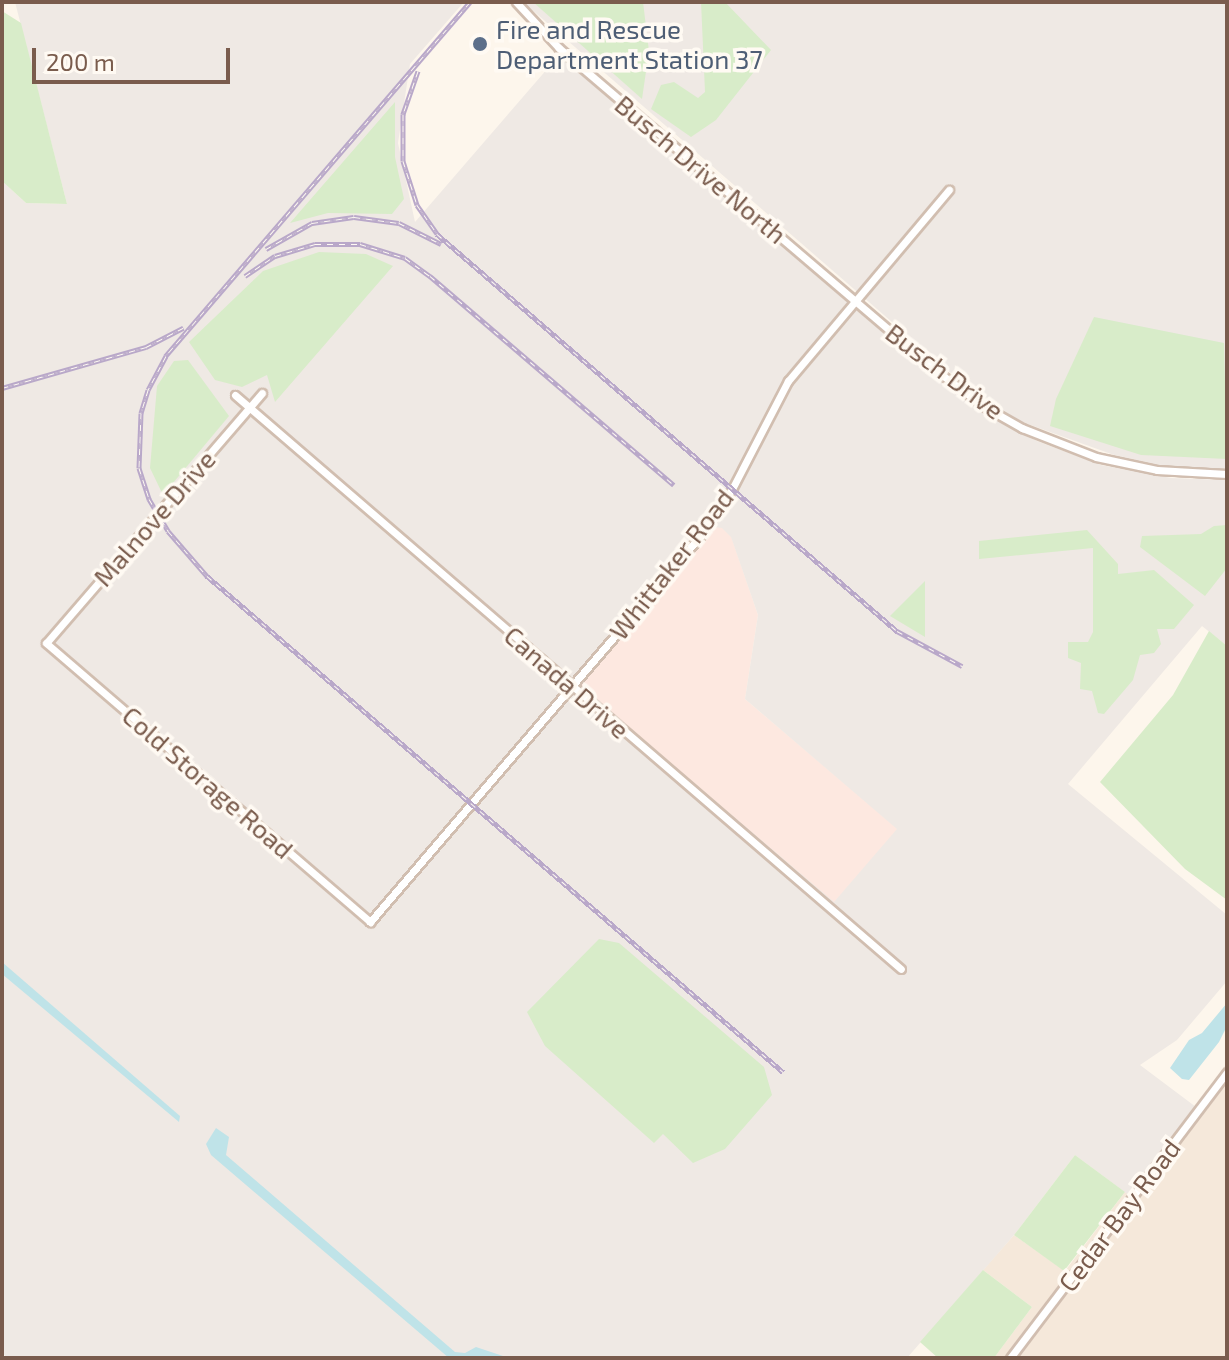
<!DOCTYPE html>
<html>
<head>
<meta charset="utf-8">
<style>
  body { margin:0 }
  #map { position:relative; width:1229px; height:1360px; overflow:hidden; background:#fdf6ec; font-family:"Exo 2",sans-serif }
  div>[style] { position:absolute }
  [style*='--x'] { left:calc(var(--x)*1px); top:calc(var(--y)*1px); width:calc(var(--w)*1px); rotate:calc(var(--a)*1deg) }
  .residential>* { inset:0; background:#f5e8da }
  .commercial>* { inset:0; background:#fde8e0 }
  .industrial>* { inset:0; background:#efe9e4 }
  .green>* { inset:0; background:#d8ecc9 }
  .water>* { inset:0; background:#bfe3e8 }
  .roads { filter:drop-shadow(2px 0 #d1beb0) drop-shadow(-2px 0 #d1beb0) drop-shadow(0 2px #d1beb0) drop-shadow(0 -2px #d1beb0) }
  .minor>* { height:7px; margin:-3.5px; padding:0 3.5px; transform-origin:3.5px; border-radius:3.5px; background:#fff }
  .rail>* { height:5px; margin-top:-2.5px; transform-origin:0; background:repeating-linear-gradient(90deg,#fffaf3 0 6px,#b9a8c9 0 12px); box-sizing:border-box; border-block:2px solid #b9a8c9 }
  .dots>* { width:22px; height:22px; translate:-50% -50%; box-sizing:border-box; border:4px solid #fffaf3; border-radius:50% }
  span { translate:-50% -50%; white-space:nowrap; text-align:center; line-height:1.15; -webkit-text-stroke:7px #fffaf3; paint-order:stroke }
  .service-label { font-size:26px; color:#4e5e75 }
  .left { translate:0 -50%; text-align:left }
  .street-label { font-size:26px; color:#7a5c4d }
  .frame { position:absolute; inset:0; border:4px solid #7a5c4d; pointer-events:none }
  .scale { position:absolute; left:32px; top:48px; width:198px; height:36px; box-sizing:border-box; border:4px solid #7a5c4d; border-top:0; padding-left:10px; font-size:24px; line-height:28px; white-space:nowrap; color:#7a5c4d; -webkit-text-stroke:6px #fffaf3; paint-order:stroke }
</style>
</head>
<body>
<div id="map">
  <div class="residential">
    <i style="clip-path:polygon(1227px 1065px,1227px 1358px,994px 1358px,1032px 1307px,983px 1270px,1014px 1235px,1065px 1271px,1125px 1192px,1130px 1195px)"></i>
  </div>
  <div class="commercial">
    <i style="clip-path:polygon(714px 527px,722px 527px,731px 536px,758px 615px,745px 699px,898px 829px,834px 903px,580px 686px)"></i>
  </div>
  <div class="industrial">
    <i style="clip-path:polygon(evenodd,15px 2px,464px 2px,410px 64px,398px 143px,415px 222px,561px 53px,980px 410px,1037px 441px,1101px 465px,1171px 478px,1227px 480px,1227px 646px,1202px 626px,1068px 784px,1227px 915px,1227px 981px,1177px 1040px,1140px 1065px,1196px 1107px,1130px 1196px,1075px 1155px,1014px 1235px,907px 1358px,8px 1358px,2px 1353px,2px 181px,26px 203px,67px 204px,15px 2px,714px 527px,722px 528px,731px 537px,758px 615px,745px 699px,897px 829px,834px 902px,580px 686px,714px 527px)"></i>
    <i style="clip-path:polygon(523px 2px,1227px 2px,1227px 469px,1171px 468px,1114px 455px,1011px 418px,975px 394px)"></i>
  </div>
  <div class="green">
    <i style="clip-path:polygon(533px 2px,643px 2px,649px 51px,642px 99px)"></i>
    <i style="clip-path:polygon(701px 2px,725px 2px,771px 50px,716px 120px,691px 137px,651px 109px,661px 85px,674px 82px,698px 98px,705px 92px)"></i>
    <i style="clip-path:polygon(2px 11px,21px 23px,67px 204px,26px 203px,2px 181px)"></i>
    <i style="clip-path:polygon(395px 102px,395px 157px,404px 199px,392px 214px,328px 213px,290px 223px)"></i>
    <i style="clip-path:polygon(319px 252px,366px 254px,393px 266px,275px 402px,267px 375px,242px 387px,215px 380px,189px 342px,263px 271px)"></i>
    <i style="clip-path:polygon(1094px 317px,1224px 343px,1227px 459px,1141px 455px,1050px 426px,1056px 399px)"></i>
    <i style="clip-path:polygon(188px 360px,229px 416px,163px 495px,150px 468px,157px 386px,174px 361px)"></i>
    <i style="clip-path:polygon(1227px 525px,1227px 568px,1205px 596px,1140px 547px,1142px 536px,1201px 534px,1214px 526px)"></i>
    <i style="clip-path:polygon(1087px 530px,1118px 564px,1118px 574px,1154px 570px,1194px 605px,1174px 629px,1157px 629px,1161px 644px,1154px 653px,1140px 655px,1133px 680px,1104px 714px,1098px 713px,1092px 691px,1080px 689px,1081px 663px,1068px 658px,1068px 642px,1088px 642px,1093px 632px,1093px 548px,979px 559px,979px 541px)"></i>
    <i style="clip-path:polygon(925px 581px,925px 637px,890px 616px)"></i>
    <i style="clip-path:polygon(1209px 631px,1227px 646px,1227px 900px,1185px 869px,1100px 782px,1173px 695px)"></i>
    <i style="clip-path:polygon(599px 939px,619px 943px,764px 1067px,772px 1095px,725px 1149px,693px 1163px,663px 1134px,654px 1143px,545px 1046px,527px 1012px)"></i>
    <i style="clip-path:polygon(1075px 1155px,1125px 1192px,1064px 1271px,1014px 1235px)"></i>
    <i style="clip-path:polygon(983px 1270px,1032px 1307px,994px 1358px,938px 1358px,920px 1342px)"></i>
  </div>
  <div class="water">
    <i style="clip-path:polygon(2px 962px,180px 1116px,179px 1122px,2px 974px)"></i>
    <i style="clip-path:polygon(1227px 1003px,1227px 1026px,1219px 1042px,1189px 1080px,1182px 1079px,1170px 1068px,1189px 1040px,1202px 1033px)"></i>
    <i style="clip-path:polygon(216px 1128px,229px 1137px,226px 1155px,455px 1352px,465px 1353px,476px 1347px,509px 1358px,449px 1358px,211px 1155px,206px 1144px)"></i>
  </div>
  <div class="roads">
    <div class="minor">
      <i style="--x:516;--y:2;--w:63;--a:46.9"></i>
      <i style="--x:559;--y:48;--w:499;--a:40.5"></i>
      <i style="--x:938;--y:372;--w:59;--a:36.7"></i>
      <i style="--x:985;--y:407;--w:43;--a:29.6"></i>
      <i style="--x:1022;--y:428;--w:79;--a:21.4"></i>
      <i style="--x:1096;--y:457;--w:62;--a:12"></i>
      <i style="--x:1157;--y:470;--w:70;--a:3.3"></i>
      <i style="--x:262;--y:393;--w:330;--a:130.8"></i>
      <i style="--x:46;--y:643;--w:428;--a:40.7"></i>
      <i style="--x:370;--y:922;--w:511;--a:-49.45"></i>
      <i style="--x:702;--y:534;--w:54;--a:-56.3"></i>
      <i style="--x:732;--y:489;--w:122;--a:-62.6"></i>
      <i style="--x:788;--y:381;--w:250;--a:-49.9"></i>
      <i style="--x:235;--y:395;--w:879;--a:40.76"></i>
      <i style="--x:1010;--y:1358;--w:359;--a:-52.8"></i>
    </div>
  </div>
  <div class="rail">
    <i style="--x:470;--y:2;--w:467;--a:130.7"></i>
    <i style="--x:166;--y:356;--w:38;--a:118"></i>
    <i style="--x:148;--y:390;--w:24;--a:107"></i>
    <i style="--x:141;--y:413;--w:55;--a:92.1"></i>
    <i style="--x:139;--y:468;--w:33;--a:72"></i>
    <i style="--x:149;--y:499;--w:37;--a:59"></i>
    <i style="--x:168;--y:531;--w:60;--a:49.1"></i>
    <i style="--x:207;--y:576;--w:760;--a:40.73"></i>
    <i style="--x:418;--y:71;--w:46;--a:109.2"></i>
    <i style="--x:403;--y:114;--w:47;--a:90"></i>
    <i style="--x:403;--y:161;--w:46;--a:72.3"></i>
    <i style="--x:417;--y:205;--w:35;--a:55"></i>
    <i style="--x:437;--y:234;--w:608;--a:40.8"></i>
    <i style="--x:897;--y:631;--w:74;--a:28.3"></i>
    <i style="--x:266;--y:249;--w:53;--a:-29.5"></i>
    <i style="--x:312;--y:223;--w:42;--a:-8.1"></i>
    <i style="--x:354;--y:217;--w:45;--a:7.6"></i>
    <i style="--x:399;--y:223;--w:47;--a:26.6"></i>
    <i style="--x:245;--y:276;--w:36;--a:-34"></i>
    <i style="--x:275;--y:256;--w:42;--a:-16.7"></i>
    <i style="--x:315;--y:244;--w:45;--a:0"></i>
    <i style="--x:360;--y:244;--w:47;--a:17.3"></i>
    <i style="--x:405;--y:258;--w:31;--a:36"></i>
    <i style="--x:430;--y:276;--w:321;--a:40.6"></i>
    <i style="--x:2;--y:388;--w:150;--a:-15.9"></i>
    <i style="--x:146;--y:347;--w:42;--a:-27.2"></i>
  </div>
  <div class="dots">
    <i style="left:480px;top:44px;background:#5c6f8a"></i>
  </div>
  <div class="service-label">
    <span class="left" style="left:496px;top:44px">Fire and Rescue<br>Department Station 37</span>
  </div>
  <div class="street-label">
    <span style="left:701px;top:169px;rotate:40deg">Busch Drive North</span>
    <span style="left:945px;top:371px;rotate:37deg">Busch Drive</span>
    <span style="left:154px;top:518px;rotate:-49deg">Malnove Drive</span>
    <span style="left:671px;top:564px;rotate:-52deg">Whittaker Road</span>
    <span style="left:567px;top:682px;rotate:41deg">Canada Drive</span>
    <span style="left:208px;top:782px;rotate:41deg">Cold Storage Road</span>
    <span style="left:1119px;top:1215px;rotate:-53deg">Cedar Bay Road</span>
  </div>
  <div class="frame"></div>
  <div class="scale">200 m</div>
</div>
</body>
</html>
